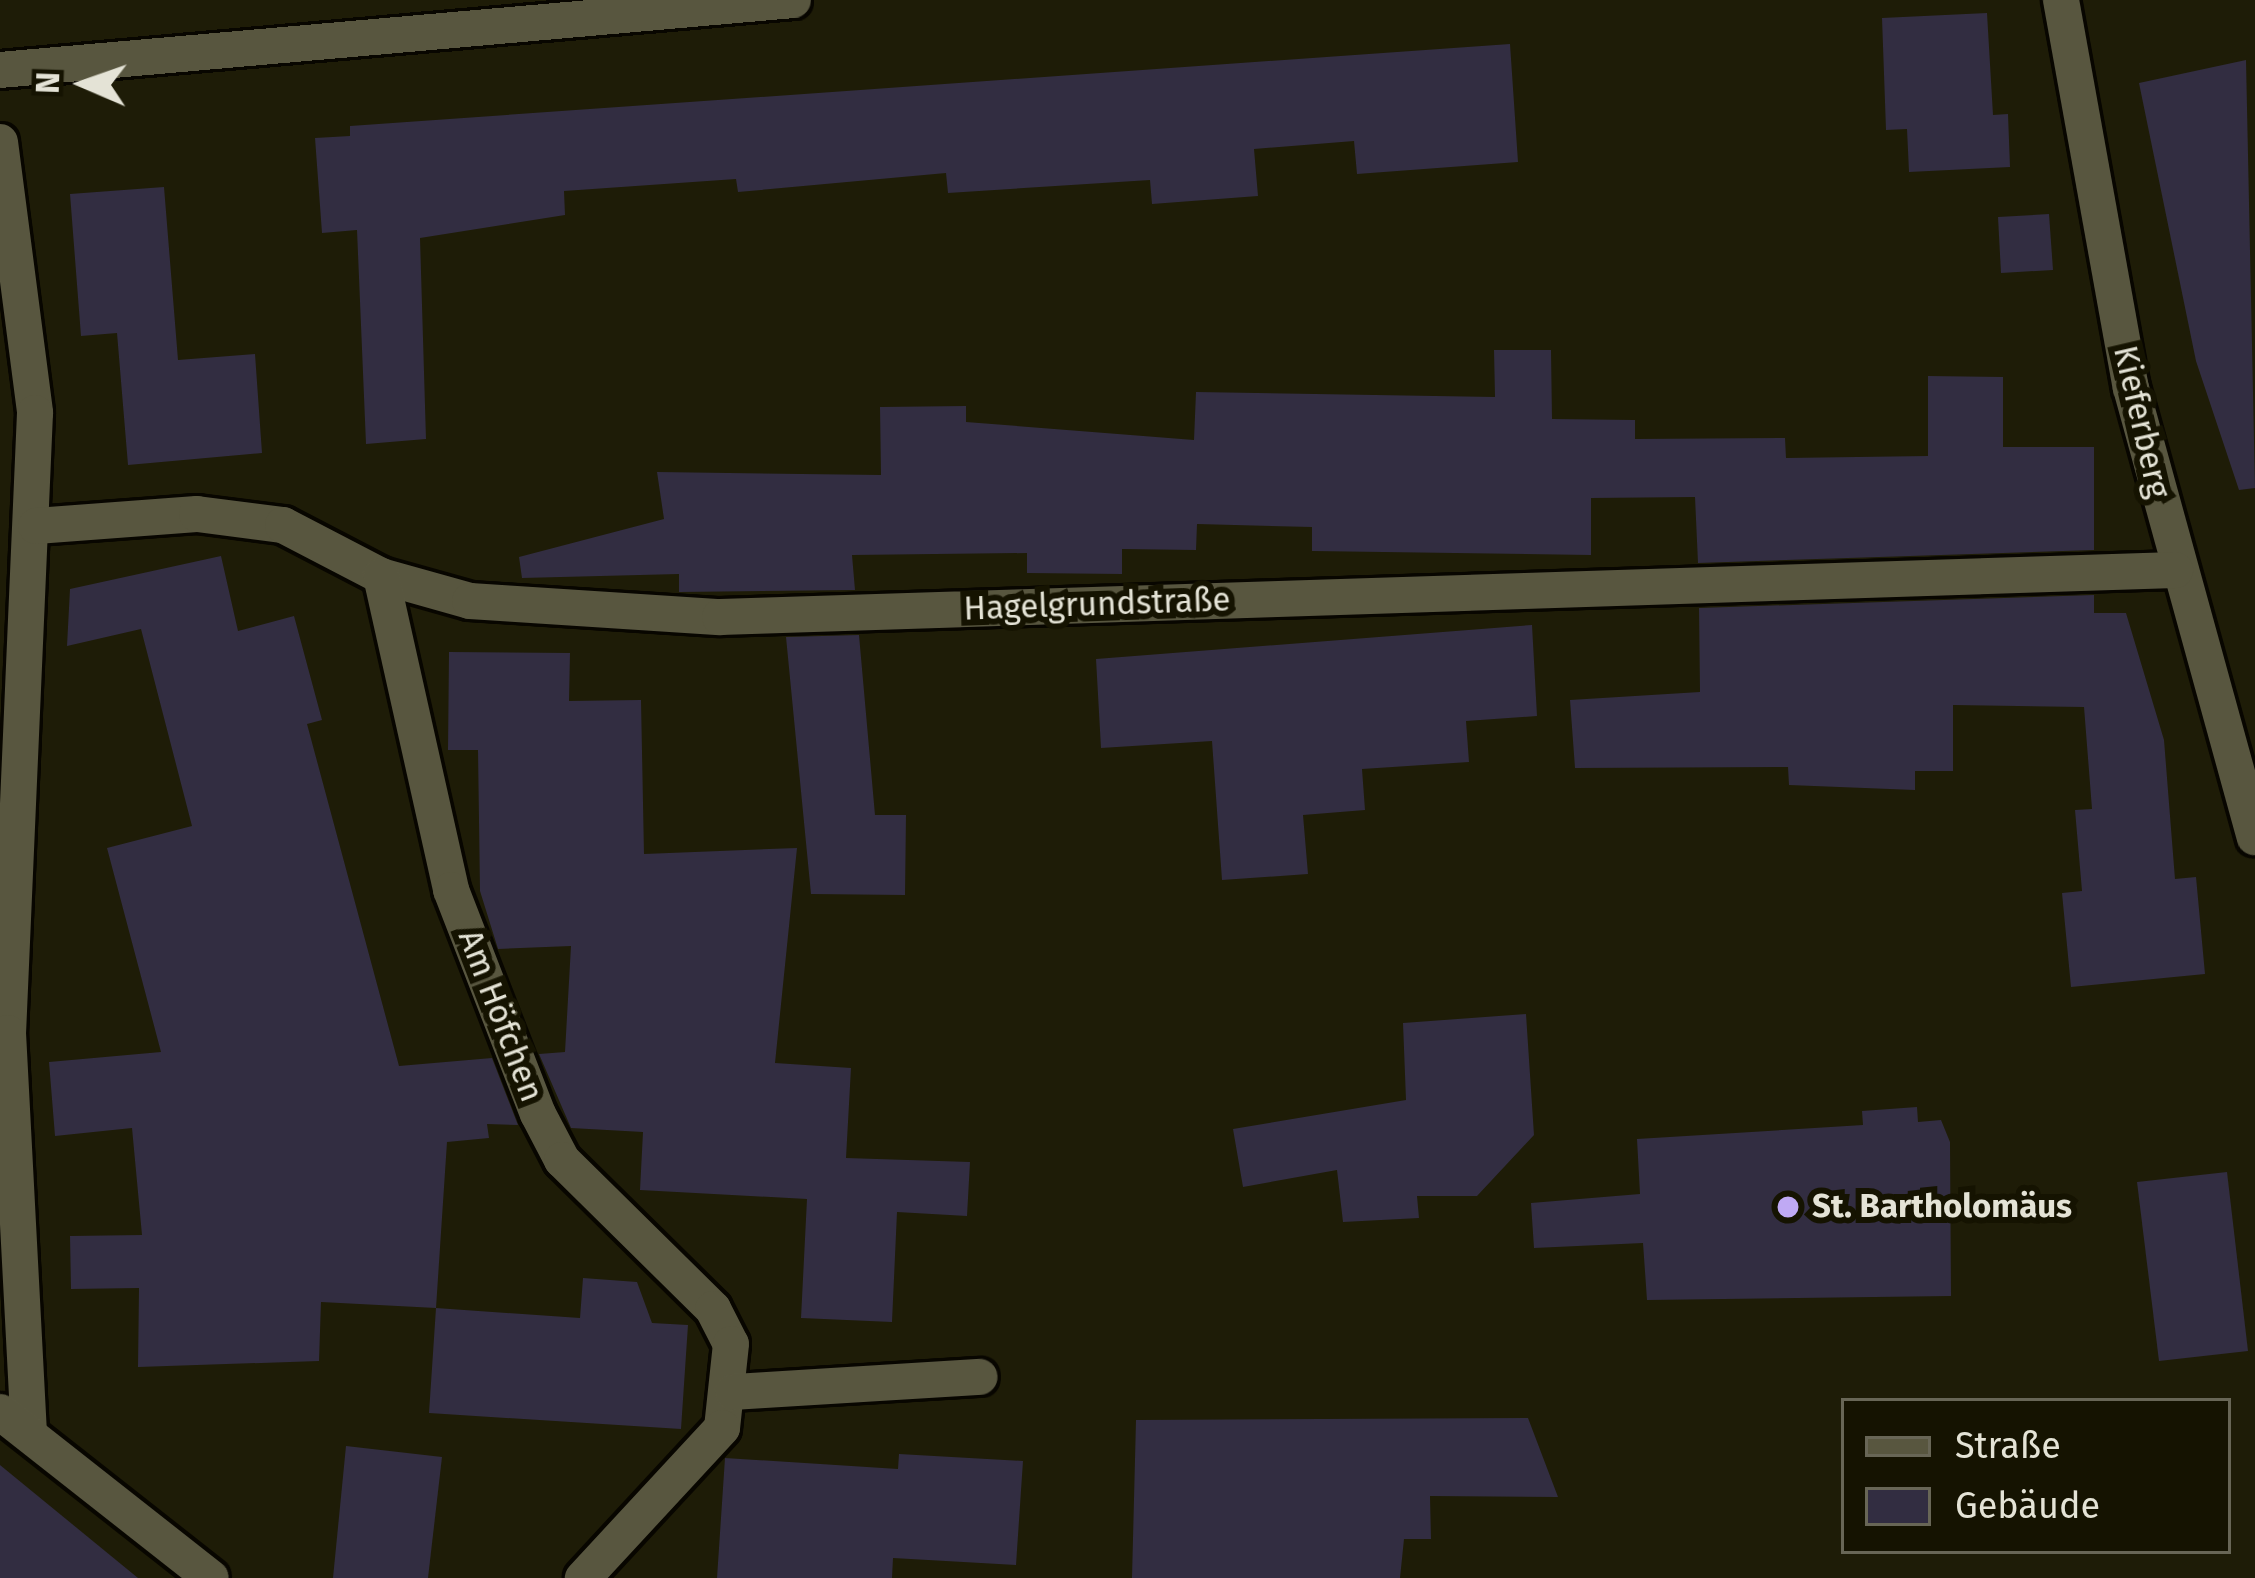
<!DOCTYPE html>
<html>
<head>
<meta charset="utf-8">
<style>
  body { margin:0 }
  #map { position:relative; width:2255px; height:1578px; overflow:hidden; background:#1e1c07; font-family:"Fira Sans",sans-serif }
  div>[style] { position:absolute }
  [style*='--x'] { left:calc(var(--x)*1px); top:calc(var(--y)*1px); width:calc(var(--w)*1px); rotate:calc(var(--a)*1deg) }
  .building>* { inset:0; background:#322d41 }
  .roads { filter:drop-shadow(3px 0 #080600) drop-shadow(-3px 0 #080600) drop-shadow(0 3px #080600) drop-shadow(0 -3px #080600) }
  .minor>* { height:36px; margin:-18px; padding:0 18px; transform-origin:18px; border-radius:18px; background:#58563f }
  .dots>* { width:33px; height:33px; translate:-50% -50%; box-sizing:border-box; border:6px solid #151301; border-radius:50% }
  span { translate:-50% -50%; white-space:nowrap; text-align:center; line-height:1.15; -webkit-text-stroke:12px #151301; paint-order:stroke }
  .street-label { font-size:33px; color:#e4e3d6 }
  .poi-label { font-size:33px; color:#e4e3d6; font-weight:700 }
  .left { translate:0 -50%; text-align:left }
  .legend { position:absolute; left:1841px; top:1398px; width:390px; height:156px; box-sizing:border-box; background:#151301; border:3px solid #686656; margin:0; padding:15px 21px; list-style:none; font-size:36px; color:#e4e3d6 }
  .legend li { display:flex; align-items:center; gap:24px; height:60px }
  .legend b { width:60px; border:3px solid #686656 }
  .north { position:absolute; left:24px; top:24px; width:120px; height:120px; -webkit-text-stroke:9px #151301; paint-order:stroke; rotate:272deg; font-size:33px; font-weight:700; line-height:48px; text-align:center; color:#e4e3d6 }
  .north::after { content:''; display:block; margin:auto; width:42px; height:54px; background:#e4e3d6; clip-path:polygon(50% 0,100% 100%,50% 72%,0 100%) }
</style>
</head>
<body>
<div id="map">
  <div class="building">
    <i style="clip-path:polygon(1987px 13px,1993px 115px,2008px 114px,2010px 167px,1909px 172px,1907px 129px,1886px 130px,1882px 18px)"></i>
    <i style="clip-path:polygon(1510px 44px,1518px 162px,1357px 174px,1354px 141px,1254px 149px,1258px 196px,1152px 204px,1150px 180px,948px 193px,946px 173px,738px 192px,736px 179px,564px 191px,565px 215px,420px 238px,426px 439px,366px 444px,357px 230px,322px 233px,315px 138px,350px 136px,350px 126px)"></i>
    <i style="clip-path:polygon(2246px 60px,2255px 488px,2239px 490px,2196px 361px,2139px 83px)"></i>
    <i style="clip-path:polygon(164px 187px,178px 360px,255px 354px,262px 453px,128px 465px,117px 333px,81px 336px,70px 194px)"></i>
    <i style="clip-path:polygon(2049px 214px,2053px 270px,2001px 273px,1998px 217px)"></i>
    <i style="clip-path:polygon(1494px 350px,1551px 350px,1552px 419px,1635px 420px,1635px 439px,1785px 438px,1786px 458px,1928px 456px,1928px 376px,2003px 377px,2003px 447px,2094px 447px,2094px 550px,1698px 563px,1695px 497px,1591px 498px,1591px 555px,1312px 551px,1312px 527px,1197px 524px,1196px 550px,1122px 549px,1122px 574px,1027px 573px,1027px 553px,852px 555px,855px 590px,679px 592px,679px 574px,522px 578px,519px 557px,664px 519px,657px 472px,881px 475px,880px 407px,966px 406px,966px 422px,1194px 440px,1196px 392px,1495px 397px)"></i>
    <i style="clip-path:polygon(221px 556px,238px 631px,294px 616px,322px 720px,307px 724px,399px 1066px,492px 1058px,518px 1125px,487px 1124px,489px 1138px,447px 1142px,436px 1308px,321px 1302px,319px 1361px,138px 1367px,139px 1288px,71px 1289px,70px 1236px,142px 1235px,132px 1128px,55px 1136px,49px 1062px,161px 1052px,107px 848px,192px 826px,141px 629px,67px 646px,70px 589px)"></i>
    <i style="clip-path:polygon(2094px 595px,2094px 613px,2126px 613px,2164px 740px,2175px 879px,2196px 877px,2205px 974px,2071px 987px,2062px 893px,2082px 891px,2075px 810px,2092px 809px,2084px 707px,1953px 705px,1953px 771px,1915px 771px,1915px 790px,1789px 785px,1788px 767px,1575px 768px,1570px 700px,1700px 692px,1699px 608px)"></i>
    <i style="clip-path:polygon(1532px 625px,1537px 716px,1466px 721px,1469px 762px,1362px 769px,1365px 810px,1303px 815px,1308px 874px,1222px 880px,1212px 741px,1101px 748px,1096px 659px)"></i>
    <i style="clip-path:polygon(859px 635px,875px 815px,906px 815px,905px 895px,811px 894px,786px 637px)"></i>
    <i style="clip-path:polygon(449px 652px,570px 653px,569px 701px,641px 700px,644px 854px,797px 848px,775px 1063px,851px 1068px,846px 1158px,970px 1162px,967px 1216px,897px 1212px,892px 1322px,801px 1318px,807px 1199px,640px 1190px,643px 1132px,571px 1128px,539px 1054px,565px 1052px,571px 946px,498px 949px,480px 891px,478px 750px,448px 750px)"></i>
    <i style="clip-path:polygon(1526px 1014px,1534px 1135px,1477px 1196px,1417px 1196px,1419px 1218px,1343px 1222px,1337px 1170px,1243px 1187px,1233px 1129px,1406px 1100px,1403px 1023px)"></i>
    <i style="clip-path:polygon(1917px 1107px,1918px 1122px,1941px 1120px,1950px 1142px,1951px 1296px,1647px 1300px,1643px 1243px,1534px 1248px,1531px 1203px,1640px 1194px,1637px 1139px,1863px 1125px,1862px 1111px)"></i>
    <i style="clip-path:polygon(2227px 1172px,2248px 1351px,2159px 1361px,2137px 1182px)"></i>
    <i style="clip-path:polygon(583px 1278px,637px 1282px,652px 1323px,688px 1325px,681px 1429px,429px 1413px,436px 1308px,580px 1318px)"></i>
    <i style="clip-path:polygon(1528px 1418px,1558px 1497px,1430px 1496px,1431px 1539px,1404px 1539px,1400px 1578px,1132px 1578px,1136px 1420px)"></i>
    <i style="clip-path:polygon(346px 1446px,442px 1457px,428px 1578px,333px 1578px)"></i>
    <i style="clip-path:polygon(899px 1454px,1023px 1461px,1016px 1565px,893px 1558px,892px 1578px,717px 1578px,725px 1458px,898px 1469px)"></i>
    <i style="clip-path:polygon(0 1465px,138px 1578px,0 1578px)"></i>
  </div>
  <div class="roads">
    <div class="minor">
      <i style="--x:2061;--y:0;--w:394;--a:79.8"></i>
      <i style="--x:2131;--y:388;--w:466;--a:74.6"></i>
      <i style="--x:0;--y:70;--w:796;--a:-5.04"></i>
      <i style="--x:0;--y:142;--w:273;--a:82.6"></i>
      <i style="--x:35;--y:413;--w:621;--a:92.49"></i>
      <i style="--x:8;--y:1033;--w:398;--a:87"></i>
      <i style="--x:36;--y:526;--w:161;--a:-4.3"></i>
      <i style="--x:197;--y:514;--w:87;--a:7.3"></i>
      <i style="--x:283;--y:525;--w:110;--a:27.5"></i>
      <i style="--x:381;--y:576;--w:92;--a:15.7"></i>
      <i style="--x:470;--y:601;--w:251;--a:3.7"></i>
      <i style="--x:720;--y:617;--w:1456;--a:-1.85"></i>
      <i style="--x:381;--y:576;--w:322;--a:77.4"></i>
      <i style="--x:451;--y:890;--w:240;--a:68.8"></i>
      <i style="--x:538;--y:1114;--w:52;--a:62.4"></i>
      <i style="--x:562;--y:1160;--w:212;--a:44.6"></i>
      <i style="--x:713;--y:1309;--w:39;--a:63"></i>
      <i style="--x:731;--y:1344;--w:84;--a:96.1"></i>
      <i style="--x:722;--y:1428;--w:205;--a:132.8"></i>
      <i style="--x:733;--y:1392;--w:247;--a:-3.5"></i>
      <i style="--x:0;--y:1412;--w:268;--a:38.2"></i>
    </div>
  </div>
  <div class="dots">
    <i style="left:1788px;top:1207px;background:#bfa9f4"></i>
  </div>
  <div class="street-label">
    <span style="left:2141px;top:422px;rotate:77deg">Kieferberg</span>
    <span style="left:1097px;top:605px;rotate:-2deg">Hagelgrundstraße</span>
    <span style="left:500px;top:1016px;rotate:69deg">Am Höfchen</span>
  </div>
  <div class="poi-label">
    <span class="left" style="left:1812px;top:1207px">St. Bartholomäus</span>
  </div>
  <ul class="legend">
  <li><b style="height:15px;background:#58563f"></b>Straße</li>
  <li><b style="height:33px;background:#322d41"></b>Gebäude</li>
  </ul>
  <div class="north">N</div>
</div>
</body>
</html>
